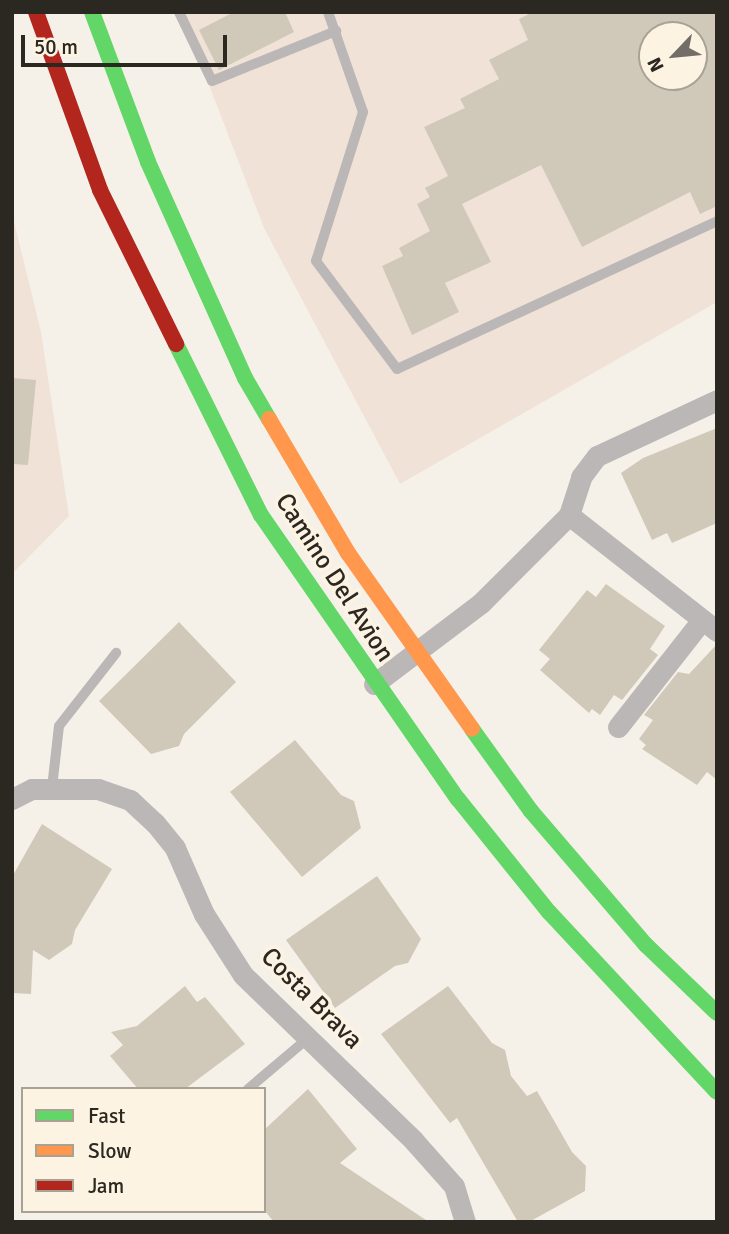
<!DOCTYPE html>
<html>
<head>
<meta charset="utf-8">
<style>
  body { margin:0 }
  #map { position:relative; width:729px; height:1234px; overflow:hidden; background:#f6f1e8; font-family:Signika,sans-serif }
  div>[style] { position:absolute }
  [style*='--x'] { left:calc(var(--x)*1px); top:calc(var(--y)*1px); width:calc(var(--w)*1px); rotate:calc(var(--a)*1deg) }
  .commercial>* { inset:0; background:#f1e2d7 }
  .building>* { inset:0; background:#d0c8b9 }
  .lane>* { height:10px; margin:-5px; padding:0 5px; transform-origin:5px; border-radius:5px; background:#bbb7b7 }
  .street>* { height:21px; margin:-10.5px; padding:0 10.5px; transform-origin:10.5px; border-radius:10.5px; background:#bbb7b7 }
  .fast>* { height:16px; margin:-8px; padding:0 8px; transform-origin:8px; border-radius:8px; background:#63d668 }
  .slow>* { height:16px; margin:-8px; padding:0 8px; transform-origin:8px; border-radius:8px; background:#ff974d }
  .jam>* { height:16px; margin:-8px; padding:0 8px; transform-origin:8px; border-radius:8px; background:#b3261e }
  span { translate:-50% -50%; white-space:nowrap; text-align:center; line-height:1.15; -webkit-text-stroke:7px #fcf3e2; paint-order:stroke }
  .street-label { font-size:26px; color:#2b2721 }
  .frame { position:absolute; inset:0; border:14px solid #2b2721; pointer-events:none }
  .legend { position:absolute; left:21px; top:1087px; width:245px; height:126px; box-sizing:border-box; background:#fcf3e2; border:2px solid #a8a195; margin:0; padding:9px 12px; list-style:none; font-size:21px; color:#2b2721 }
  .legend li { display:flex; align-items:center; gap:14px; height:35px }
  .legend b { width:35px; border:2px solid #a8a195 }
  .north { position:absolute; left:638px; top:21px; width:70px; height:70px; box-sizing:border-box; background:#fcf3e2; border:2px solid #a8a195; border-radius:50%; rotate:244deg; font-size:19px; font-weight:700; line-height:28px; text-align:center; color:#2b2721 }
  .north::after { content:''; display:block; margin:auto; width:24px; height:32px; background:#726e67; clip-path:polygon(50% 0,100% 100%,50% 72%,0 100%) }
  .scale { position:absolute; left:21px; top:35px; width:206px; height:32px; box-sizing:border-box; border:4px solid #2b2721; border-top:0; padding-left:9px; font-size:21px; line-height:24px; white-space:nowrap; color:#2b2721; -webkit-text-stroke:5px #fcf3e2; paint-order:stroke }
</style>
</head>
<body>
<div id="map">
  <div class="commercial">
    <i style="clip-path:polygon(evenodd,181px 12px,717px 12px,717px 302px,400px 484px,264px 228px,181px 12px,652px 35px,694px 35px,694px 77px,652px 77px,652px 35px)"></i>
    <i style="clip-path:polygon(12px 213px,41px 332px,69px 516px,12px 574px)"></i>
  </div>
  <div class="building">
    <i style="clip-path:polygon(234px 12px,285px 12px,294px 32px,219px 70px,199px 30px)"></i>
    <i style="clip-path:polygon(evenodd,533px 12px,717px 12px,717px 206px,700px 214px,690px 192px,582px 247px,541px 165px,462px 204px,491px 262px,445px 283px,459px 312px,412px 335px,382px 266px,403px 256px,399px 248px,430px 231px,417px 204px,430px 197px,425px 188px,448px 176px,424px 127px,465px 108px,460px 99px,499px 79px,489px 60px,528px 40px,519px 19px,533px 12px,652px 35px,694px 35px,694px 77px,652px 77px,652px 35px)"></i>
    <i style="clip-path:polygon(12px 378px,36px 380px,28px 465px,12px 464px)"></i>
    <i style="clip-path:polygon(717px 428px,717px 523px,672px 543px,667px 533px,652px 540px,621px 473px,643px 458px)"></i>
    <i style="clip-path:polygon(606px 584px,665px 626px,650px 649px,658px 655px,622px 700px,614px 695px,600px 715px,592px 709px,589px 713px,540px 670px,550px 659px,539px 650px,587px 590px,596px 597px)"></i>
    <i style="clip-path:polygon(179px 622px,236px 682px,184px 734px,179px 746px,151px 754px,99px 701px)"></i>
    <i style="clip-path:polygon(717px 644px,717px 780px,707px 772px,697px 785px,642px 749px,646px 745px,639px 739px,653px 720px,644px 715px,678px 672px,689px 674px)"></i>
    <i style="clip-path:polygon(295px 740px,341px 795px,354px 801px,361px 828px,302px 877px,230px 792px)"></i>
    <i style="clip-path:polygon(42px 824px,112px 869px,75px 930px,72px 944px,49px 960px,33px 950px,31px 994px,12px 993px,12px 877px)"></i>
    <i style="clip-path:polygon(377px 876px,421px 939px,408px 963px,395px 966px,335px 1008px,286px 940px)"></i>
    <i style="clip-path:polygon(185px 986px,197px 1002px,205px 997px,245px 1044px,185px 1089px,138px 1089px,110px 1056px,123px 1045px,111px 1032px,137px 1026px)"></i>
    <i style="clip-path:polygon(448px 986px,492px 1043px,505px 1050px,511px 1076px,527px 1096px,537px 1091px,572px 1152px,586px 1166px,585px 1191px,529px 1222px,518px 1222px,457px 1118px,450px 1123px,381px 1034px)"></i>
    <i style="clip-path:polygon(308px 1089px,357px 1149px,340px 1163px,429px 1222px,274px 1222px,264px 1210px,264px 1130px)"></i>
  </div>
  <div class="lane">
    <i style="--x:179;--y:12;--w:76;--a:64.4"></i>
    <i style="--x:212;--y:81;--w:134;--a:-22"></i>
    <i style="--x:328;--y:12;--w:106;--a:70.7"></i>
    <i style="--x:363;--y:112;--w:156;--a:107.5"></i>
    <i style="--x:316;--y:261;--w:135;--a:53.1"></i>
    <i style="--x:397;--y:369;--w:353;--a:-24.8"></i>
    <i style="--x:52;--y:788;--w:62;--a:-83.6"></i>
    <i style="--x:59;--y:726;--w:93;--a:-52"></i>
    <i style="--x:248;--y:1089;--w:77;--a:-40.3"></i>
  </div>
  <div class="street">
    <i style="--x:569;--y:515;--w:188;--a:38.1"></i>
    <i style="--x:374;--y:684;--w:134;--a:-37.1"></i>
    <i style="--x:481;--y:603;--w:124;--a:-45"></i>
    <i style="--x:569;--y:515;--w:40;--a:-72"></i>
    <i style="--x:581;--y:477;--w:26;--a:-53"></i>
    <i style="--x:597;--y:456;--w:132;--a:-25"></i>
    <i style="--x:618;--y:727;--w:136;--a:-51.9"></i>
    <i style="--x:12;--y:799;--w:22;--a:-27"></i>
    <i style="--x:32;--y:789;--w:66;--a:0"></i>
    <i style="--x:98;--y:789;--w:34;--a:19"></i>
    <i style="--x:130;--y:800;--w:34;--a:43"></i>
    <i style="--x:155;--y:823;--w:32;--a:51"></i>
    <i style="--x:175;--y:848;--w:72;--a:66.3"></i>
    <i style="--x:204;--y:914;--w:72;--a:57.4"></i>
    <i style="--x:243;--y:975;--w:238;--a:44.1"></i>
    <i style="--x:414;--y:1141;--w:60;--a:48.4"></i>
    <i style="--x:454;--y:1186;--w:38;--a:73"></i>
  </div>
  <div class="fast">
    <i style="--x:92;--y:12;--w:160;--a:69.5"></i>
    <i style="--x:148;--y:162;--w:237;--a:65.8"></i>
    <i style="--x:245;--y:378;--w:48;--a:59.7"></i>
    <i style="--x:176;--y:344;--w:191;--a:63.6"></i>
    <i style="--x:261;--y:515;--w:346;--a:55.3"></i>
    <i style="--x:458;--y:799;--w:145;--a:51.2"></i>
    <i style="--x:549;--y:912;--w:246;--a:47"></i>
    <i style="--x:472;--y:729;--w:101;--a:54.3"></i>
    <i style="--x:531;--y:811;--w:177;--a:49.4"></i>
    <i style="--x:646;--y:945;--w:98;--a:43.8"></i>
  </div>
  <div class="slow">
    <i style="--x:269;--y:419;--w:156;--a:59.5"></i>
    <i style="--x:348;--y:553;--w:215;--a:54.8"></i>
  </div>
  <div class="jam">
    <i style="--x:36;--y:12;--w:189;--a:70.2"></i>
    <i style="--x:100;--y:190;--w:172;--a:63.7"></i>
  </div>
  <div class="street-label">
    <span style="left:334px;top:578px;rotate:57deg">Camino Del Avion</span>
    <span style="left:311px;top:999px;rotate:45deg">Costa Brava</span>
  </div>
  <div class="frame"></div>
  <ul class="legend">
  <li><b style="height:9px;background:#63d668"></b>Fast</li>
  <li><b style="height:9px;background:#ff974d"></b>Slow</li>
  <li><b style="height:9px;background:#b3261e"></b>Jam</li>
  </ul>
  <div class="north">N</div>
  <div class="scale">50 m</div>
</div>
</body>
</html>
